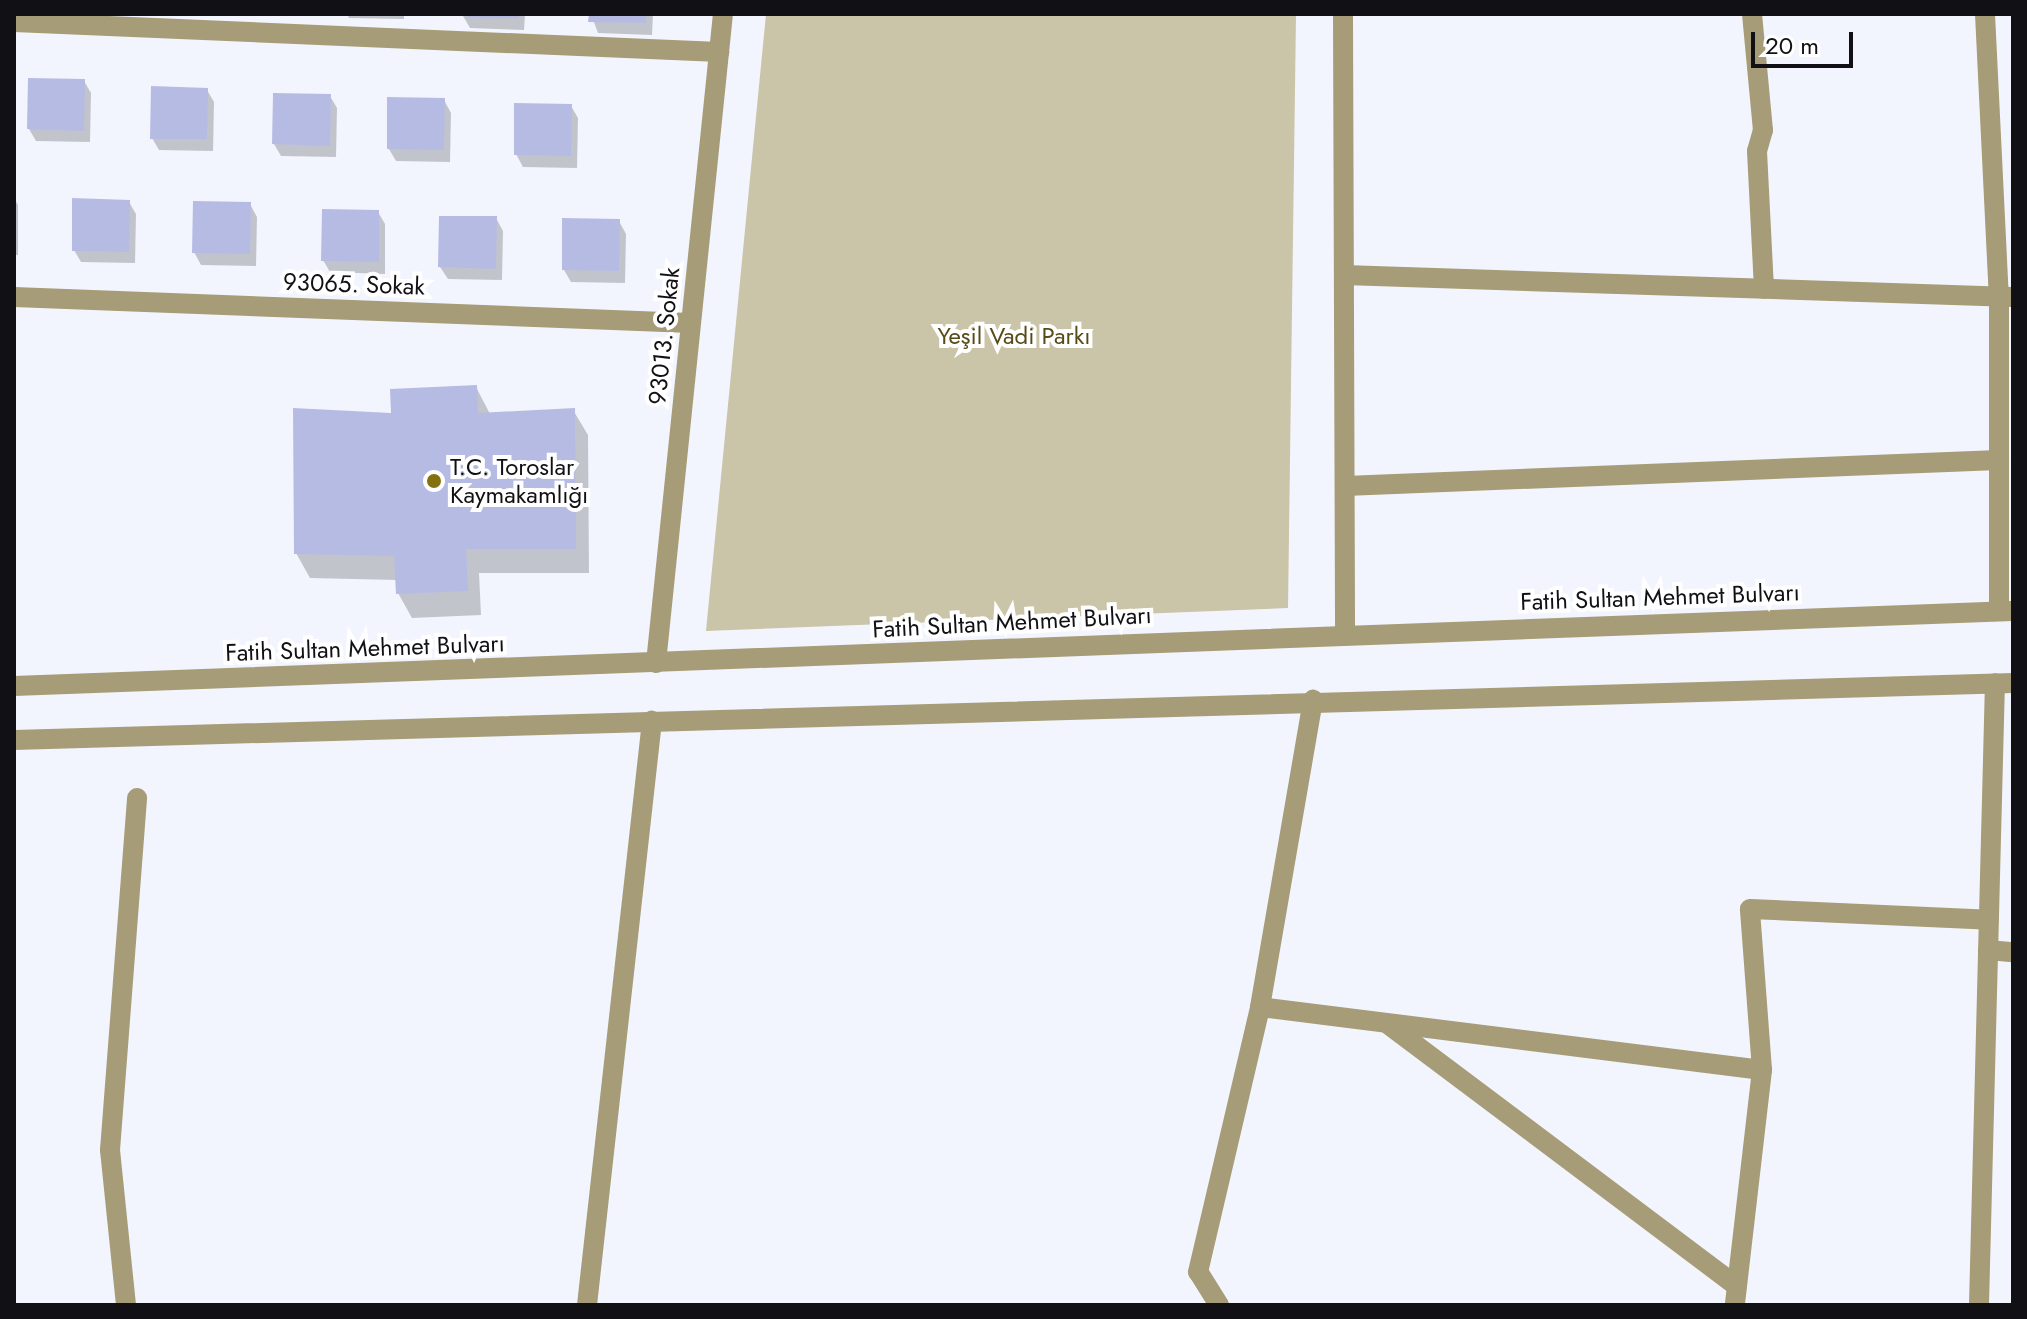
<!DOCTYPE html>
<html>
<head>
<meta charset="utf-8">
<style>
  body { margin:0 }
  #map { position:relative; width:2027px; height:1319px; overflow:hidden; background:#f3f5fe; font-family:Jost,sans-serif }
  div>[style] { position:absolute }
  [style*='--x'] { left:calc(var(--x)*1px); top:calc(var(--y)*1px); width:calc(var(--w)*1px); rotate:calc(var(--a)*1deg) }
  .green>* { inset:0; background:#cac4a8 }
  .shadow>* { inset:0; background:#0003 }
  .building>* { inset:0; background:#b6bbe4 }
  .minor>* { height:20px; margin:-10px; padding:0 10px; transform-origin:10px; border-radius:10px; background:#a69c77 }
  .dots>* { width:22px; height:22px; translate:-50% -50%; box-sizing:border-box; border:4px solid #fff; border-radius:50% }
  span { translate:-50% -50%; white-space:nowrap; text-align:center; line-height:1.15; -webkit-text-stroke:8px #fff; paint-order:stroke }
  .street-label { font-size:24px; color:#111115 }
  .park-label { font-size:24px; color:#574b18 }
  .poi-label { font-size:24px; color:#111115 }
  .left { translate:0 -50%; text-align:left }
  .frame { position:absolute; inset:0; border:16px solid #111115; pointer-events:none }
  .scale { position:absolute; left:1751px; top:32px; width:102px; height:36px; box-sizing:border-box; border:4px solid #111115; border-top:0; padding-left:10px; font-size:24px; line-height:28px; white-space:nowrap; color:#111115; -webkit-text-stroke:6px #fff; paint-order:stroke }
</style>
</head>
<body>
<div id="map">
  <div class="green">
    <i style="clip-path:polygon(766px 14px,1296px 14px,1288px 608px,706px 631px)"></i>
  </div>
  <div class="shadow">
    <i style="clip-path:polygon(347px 14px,404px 14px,404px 19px,349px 18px)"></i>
    <i style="clip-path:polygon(525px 14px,524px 30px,470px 28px,463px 16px)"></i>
    <i style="clip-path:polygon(591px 14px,653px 14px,652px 35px,598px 33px)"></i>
    <i style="clip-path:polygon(84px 81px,91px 93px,90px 142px,36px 141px,29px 129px)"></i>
    <i style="clip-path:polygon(207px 90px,214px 102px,213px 151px,159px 150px,152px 138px)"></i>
    <i style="clip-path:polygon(330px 96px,337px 108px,336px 157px,281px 156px,274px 144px)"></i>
    <i style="clip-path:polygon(444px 100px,451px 113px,450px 162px,396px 161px,389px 149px)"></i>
    <i style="clip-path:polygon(571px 106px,578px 118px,577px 168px,523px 167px,516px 154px)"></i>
    <i style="clip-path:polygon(14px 198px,18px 205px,18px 255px,14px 255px)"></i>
    <i style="clip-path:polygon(129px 202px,136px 214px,135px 263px,81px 262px,74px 250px)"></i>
    <i style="clip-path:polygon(250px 204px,257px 217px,256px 266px,201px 265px,194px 252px)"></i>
    <i style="clip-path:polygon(378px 212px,385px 224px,385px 274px,330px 272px,323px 260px)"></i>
    <i style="clip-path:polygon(496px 218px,503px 231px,502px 280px,448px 279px,440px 267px)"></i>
    <i style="clip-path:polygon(619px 221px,626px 234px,625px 283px,571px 282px,564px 270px)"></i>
    <i style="clip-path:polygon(476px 387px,490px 414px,573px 410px,588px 435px,589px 573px,479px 573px,481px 615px,412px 618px,398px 593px,397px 580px,310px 578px,296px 553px,393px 415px)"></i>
  </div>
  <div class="building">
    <i style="clip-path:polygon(467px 14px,519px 14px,519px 18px,467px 17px)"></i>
    <i style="clip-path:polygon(589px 14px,646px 14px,646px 23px,588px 22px)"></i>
    <i style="clip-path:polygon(28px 78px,85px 79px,84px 131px,27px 129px)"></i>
    <i style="clip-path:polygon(151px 86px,208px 88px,207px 139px,150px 139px)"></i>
    <i style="clip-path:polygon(273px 93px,331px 94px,330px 146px,272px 144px)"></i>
    <i style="clip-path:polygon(387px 97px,445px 98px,444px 150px,387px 149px)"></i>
    <i style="clip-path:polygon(514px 103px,572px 104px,571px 156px,514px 155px)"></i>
    <i style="clip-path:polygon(72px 198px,130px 200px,129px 252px,72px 251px)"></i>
    <i style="clip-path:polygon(193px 201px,251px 202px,250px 254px,192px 253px)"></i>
    <i style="clip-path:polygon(322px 209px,379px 210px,379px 262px,321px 261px)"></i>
    <i style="clip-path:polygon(439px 216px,497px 216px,496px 269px,438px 267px)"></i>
    <i style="clip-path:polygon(562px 218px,620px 219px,619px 271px,562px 270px)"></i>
    <i style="clip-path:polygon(477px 385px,478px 413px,575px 408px,576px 549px,466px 549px,468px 591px,396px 594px,394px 556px,294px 554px,293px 408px,391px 413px,390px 389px)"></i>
  </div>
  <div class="minor">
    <i style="--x:1343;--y:14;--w:619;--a:89.81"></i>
    <i style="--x:1752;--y:14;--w:117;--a:84.6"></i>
    <i style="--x:1763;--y:130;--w:22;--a:106"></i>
    <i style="--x:1757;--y:151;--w:138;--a:87.1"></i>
    <i style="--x:1985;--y:14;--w:284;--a:87.2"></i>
    <i style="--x:1999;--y:298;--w:313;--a:90"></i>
    <i style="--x:14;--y:22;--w:706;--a:2.44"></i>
    <i style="--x:1344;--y:275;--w:669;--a:1.88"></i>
    <i style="--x:14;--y:297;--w:677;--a:2.2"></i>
    <i style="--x:1345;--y:486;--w:654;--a:-2.28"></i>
    <i style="--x:656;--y:663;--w:652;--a:-84.11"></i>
    <i style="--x:14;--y:686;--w:2000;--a:-2.15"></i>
    <i style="--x:14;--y:740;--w:2000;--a:-1.63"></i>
    <i style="--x:1988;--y:950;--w:25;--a:5"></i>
    <i style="--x:1260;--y:1007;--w:506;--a:7.15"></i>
    <i style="--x:1762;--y:1070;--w:237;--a:96.6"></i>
    <i style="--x:1389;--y:1025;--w:435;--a:36.9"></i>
    <i style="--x:1762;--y:1070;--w:161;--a:-94.3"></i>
    <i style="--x:1750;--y:909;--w:239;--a:2.6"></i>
    <i style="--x:126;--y:1305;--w:156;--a:-95.9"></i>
    <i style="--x:110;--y:1150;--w:353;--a:-85.6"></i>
    <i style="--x:587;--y:1305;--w:588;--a:-83.65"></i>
    <i style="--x:1219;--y:1305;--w:39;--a:-122"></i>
    <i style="--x:1198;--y:1272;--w:272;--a:-76.8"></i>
    <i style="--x:1260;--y:1007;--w:312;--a:-80.2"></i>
    <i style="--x:1979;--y:1305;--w:622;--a:-88.53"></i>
  </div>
  <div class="dots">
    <i style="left:434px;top:481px;background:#857010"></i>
  </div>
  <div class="street-label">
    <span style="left:354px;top:284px;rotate:2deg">93065. Sokak</span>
    <span style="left:664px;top:336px;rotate:-84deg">93013. Sokak</span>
    <span style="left:1660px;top:597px;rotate:-2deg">Fatih Sultan Mehmet Bulvarı</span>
    <span style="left:1012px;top:622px;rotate:-3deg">Fatih Sultan Mehmet Bulvarı</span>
    <span style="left:365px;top:648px;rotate:-2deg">Fatih Sultan Mehmet Bulvarı</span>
  </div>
  <div class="park-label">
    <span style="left:1014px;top:336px">Yeşil Vadi Parkı</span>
  </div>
  <div class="poi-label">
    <span class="left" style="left:450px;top:481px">T.C. Toroslar<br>Kaymakamlığı</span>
  </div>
  <div class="frame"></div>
  <div class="scale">20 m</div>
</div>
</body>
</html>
